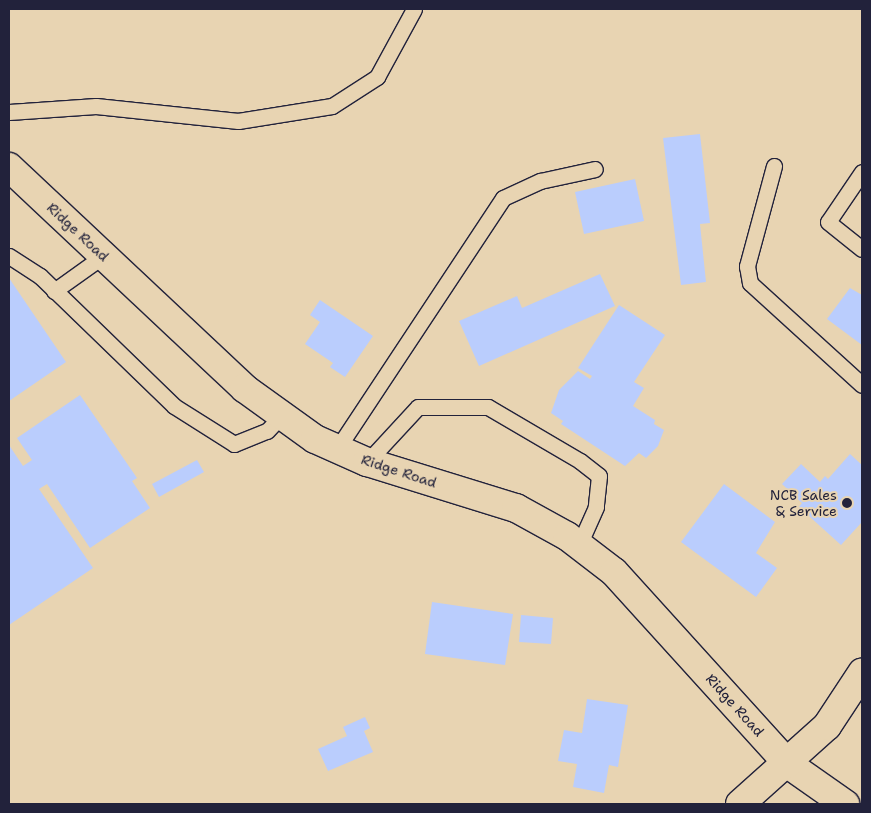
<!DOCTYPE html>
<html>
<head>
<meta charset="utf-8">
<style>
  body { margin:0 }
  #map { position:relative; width:871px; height:813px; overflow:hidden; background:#e8d4b2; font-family:"Shantell Sans",sans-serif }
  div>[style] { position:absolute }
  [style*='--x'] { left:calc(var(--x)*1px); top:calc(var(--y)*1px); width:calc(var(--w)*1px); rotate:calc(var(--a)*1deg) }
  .building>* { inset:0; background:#bacdfd }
  .roads { filter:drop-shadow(1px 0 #22223b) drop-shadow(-1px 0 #22223b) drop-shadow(0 1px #22223b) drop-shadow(0 -1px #22223b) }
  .lane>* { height:15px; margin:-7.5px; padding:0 7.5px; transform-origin:7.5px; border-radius:7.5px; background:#e8d4b2 }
  .street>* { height:28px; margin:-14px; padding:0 14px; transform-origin:14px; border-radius:14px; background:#e8d4b2 }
  .secondary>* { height:28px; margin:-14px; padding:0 14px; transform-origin:14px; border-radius:14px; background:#e8d4b2 }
  .primary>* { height:28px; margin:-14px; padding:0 14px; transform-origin:14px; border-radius:14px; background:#e8d4b2 }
  .dots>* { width:14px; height:14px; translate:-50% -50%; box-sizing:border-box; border:2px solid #e8d4b2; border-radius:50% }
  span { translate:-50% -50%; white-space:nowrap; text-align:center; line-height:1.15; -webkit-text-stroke:4px #e8d4b2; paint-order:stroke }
  .street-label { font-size:14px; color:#22223b }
  .poi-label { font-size:14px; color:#22223b }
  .right { translate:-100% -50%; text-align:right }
  .frame { position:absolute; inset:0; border:10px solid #22223b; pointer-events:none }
</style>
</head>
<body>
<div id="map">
  <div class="building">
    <i style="clip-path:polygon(700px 134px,710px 223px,700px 224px,706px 282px,681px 285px,663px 138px)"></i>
    <i style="clip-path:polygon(635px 179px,644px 221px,584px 234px,575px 192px)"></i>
    <i style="clip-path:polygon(600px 274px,615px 306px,479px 366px,459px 321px,517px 296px,522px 308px)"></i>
    <i style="clip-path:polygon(9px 278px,66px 362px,9px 401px)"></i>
    <i style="clip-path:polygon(850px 288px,862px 295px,862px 345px,827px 319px)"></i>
    <i style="clip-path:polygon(320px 300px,373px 336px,345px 377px,330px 367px,333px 363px,305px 344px,320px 322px,310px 315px)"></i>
    <i style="clip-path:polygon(619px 305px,665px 335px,634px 382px,644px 388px,633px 406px,655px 420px,654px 424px,664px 430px,658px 446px,646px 458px,639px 453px,625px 466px,561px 424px,563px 421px,551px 413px,559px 390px,578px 371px,590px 379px,592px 376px,578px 368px)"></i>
    <i style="clip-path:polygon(80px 395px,137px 478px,132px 481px,150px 508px,90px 548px,47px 484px,39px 489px,93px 568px,9px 625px,9px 445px,23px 466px,32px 460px,17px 438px)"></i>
    <i style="clip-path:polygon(850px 454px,862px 465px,862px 522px,841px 545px,799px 507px,802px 503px,782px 484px,801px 464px,820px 482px,825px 476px,828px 479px)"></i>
    <i style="clip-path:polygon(197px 460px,204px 472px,159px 497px,152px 484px)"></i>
    <i style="clip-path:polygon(724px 484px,775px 522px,756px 553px,777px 568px,756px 597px,681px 542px)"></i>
    <i style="clip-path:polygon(432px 602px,513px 614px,505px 665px,425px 654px)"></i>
    <i style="clip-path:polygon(521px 615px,553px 618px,551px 644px,519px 642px)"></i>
    <i style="clip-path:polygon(587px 699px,628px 705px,618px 767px,609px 765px,604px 793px,573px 787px,577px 764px,558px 761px,564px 730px,582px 733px)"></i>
    <i style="clip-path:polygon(365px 717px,370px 728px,364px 731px,373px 752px,328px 771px,318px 749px,347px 736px,343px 727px)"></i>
  </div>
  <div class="roads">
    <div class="lane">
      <i style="--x:9;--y:112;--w:87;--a:-3.9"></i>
      <i style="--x:96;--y:106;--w:143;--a:6"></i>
      <i style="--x:238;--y:121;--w:95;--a:-9.1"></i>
      <i style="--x:332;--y:106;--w:54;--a:-32.8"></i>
      <i style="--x:377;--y:77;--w:77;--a:-61.4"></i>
      <i style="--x:774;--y:166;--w:104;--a:105.1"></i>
      <i style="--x:747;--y:266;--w:17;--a:80"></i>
      <i style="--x:750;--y:283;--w:151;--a:42.3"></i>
      <i style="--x:862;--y:172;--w:60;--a:124.2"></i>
      <i style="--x:828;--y:222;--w:43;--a:38.5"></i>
      <i style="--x:9;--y:256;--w:37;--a:33"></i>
      <i style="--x:40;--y:276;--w:187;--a:44.1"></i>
      <i style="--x:174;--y:406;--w:71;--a:32.3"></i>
      <i style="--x:234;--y:444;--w:35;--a:-22"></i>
      <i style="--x:267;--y:431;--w:22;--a:-47"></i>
      <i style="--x:54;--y:291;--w:60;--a:-35.5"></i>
      <i style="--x:337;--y:449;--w:301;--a:-56.5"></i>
      <i style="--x:503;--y:198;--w:41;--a:-24.7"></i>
      <i style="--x:540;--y:181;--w:56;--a:-12.3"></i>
      <i style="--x:367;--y:462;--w:75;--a:-47.2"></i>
      <i style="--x:418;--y:407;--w:70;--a:0"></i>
      <i style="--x:488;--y:407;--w:107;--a:30.4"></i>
      <i style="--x:580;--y:461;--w:24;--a:38"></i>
      <i style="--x:599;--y:476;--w:31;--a:96"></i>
      <i style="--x:596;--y:507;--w:42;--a:114.1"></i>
    </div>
    <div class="street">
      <i style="--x:788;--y:764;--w:70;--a:35.1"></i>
    </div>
    <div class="secondary">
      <i style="--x:9;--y:167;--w:323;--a:43.2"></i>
      <i style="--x:244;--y:388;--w:87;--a:35.7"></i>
      <i style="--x:315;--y:439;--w:57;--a:23.9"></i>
      <i style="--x:367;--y:462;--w:156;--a:17.2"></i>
      <i style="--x:516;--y:508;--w:58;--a:28.8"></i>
      <i style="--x:567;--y:536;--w:59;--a:37.5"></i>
      <i style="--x:614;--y:572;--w:259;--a:47.8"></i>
    </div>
    <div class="primary">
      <i style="--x:740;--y:804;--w:117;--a:-41.9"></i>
      <i style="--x:827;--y:726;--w:64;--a:-56.6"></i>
    </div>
  </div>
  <div class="dots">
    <i style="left:847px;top:503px;background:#22223b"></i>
  </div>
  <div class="street-label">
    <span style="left:78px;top:232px;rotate:43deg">Ridge Road</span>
    <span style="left:399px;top:471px;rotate:18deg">Ridge Road</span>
    <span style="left:735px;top:705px;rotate:48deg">Ridge Road</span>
  </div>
  <div class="poi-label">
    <span class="right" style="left:837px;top:503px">NCB Sales<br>&amp; Service</span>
  </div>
  <div class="frame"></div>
</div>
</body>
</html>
